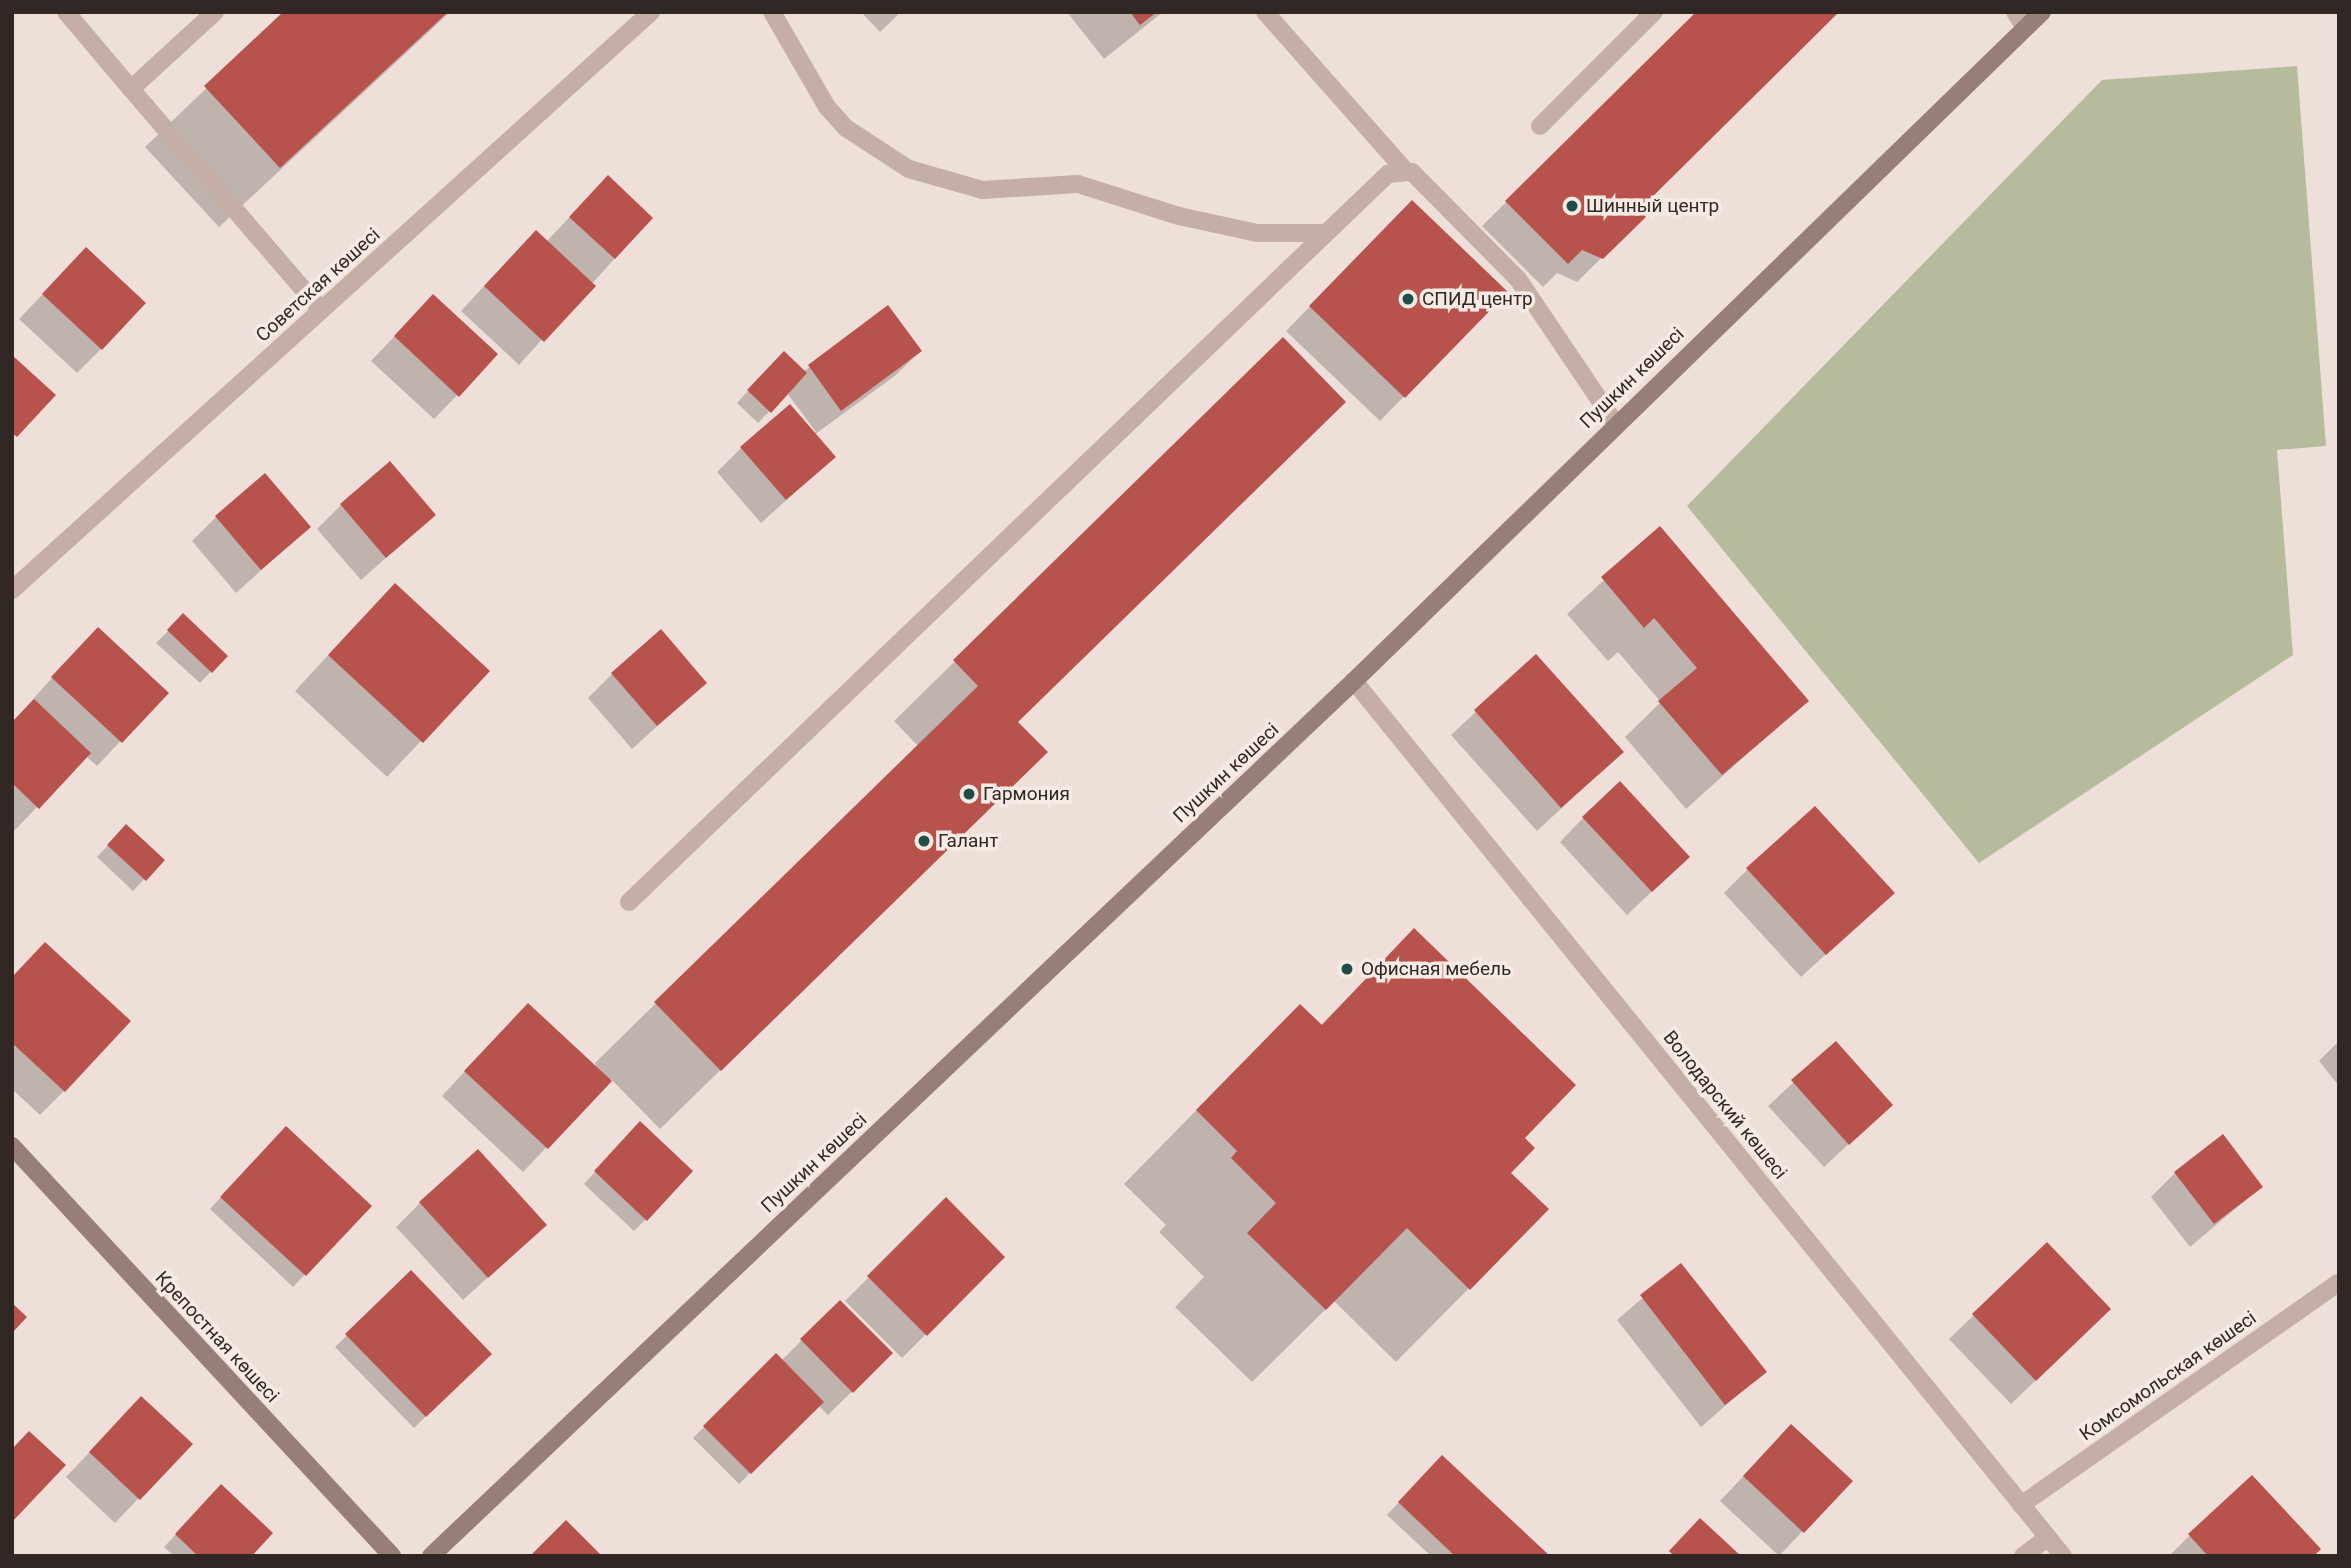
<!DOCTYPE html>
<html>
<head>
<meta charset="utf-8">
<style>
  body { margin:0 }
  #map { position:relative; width:2351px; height:1568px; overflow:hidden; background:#eee0d9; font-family:Roboto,sans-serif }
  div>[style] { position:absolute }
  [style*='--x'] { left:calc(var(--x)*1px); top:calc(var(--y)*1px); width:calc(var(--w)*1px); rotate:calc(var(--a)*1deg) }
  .green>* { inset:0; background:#b6bb9b }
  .shadow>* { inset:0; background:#0003 }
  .building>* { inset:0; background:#b8524c }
  .lane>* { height:18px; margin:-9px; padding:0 9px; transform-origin:9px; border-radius:9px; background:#c4aea6 }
  .street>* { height:18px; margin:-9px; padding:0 9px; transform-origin:9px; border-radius:9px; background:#c4aea6 }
  .secondary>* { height:18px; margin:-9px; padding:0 9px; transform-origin:9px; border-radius:9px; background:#977e78 }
  .dots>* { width:19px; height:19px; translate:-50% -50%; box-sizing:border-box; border:4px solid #f6ebe4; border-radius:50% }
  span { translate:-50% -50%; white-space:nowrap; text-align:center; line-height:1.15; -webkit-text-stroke:7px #f6ebe4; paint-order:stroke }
  .poi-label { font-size:19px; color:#312826 }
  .left { translate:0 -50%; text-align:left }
  .street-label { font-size:19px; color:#312826 }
  .frame { position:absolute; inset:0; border:14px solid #312826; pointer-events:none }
</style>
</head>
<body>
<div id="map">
  <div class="green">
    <i style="clip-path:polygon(2297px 66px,2326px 446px,2277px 450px,2293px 655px,1979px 863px,1687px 506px,2102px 80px)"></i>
  </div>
  <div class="shadow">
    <i style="clip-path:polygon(286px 12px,450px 12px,219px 227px,145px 147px)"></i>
    <i style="clip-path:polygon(861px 12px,901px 12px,880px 32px)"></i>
    <i style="clip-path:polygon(1067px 12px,1163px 12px,1104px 59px)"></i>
    <i style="clip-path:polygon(1568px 141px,1643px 217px,1577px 282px,1557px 273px,1543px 287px,1482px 226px)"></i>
    <i style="clip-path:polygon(584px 202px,651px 218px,519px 365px,461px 311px,512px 256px,546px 242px)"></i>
    <i style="clip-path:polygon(1388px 227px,1505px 292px,1380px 421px,1286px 331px)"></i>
    <i style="clip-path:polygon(62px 274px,101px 349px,77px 373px,19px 319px)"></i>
    <i style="clip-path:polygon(888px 308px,920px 351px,896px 375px,814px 435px,834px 457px,761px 523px,717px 472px,741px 448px,816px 432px,787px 393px,758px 423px,737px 403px,772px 365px,803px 372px)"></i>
    <i style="clip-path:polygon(410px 320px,496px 355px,434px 419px,371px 361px)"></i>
    <i style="clip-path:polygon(1283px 340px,1016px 723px,985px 812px,660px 1129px,611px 1079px,523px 1172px,442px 1096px,504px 1029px,598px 1071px,595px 1063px,918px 746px,894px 721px)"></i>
    <i style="clip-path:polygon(341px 505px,434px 515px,361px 580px,317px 529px)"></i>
    <i style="clip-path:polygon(216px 517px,309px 527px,236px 593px,192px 541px)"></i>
    <i style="clip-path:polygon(1660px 529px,1807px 700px,1686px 809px,1625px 737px,1661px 702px,1618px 652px,1608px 661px,1567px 614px)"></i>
    <i style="clip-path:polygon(183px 616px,226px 656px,200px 683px,156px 643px)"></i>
    <i style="clip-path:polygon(360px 621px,487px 671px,387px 777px,295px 691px)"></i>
    <i style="clip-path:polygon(74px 653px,166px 693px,97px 766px,86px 756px,14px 831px,12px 723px)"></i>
    <i style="clip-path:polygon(1536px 656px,1622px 752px,1537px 831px,1451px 735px)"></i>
    <i style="clip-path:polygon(612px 674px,705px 683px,632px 749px,588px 698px)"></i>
    <i style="clip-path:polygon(1583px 818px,1688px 857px,1627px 915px,1560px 842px)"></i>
    <i style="clip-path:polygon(115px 838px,162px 860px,133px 891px,97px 857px)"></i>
    <i style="clip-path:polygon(1748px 869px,1868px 916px,1801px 977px,1724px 893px)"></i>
    <i style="clip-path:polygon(1414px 930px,1522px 1138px,1509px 1173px,1547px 1209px,1396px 1362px,1334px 1301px,1252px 1382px,1175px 1307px,1204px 1277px,1159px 1232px,1166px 1225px,1124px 1184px,1227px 1079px,1320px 1026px)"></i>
    <i style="clip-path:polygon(12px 978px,64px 1091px,40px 1115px,12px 1089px)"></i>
    <i style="clip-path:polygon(2339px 1041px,2339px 1086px,2319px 1061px)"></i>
    <i style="clip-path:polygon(1836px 1043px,1890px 1105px,1824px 1167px,1768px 1106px)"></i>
    <i style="clip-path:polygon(629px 1135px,646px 1219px,634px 1231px,584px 1184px)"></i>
    <i style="clip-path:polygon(274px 1140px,369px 1206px,293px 1287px,210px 1209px)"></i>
    <i style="clip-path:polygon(2175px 1173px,2261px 1187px,2190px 1247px,2151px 1197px)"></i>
    <i style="clip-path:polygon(946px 1200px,1003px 1257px,902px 1358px,845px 1301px)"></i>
    <i style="clip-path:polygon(420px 1203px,520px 1248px,463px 1300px,396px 1227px)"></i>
    <i style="clip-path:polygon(2047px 1245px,2085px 1333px,2011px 1404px,1949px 1339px)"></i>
    <i style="clip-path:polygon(1681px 1265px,1764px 1372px,1701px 1427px,1617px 1320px)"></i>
    <i style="clip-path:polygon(411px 1273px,490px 1354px,414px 1428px,335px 1347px)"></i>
    <i style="clip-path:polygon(840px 1302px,891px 1353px,828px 1415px,818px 1405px,739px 1484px,693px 1438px,776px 1356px,781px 1361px)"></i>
    <i style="clip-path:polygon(118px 1422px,190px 1444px,115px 1523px,66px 1477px)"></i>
    <i style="clip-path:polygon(1768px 1450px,1850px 1481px,1779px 1556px,1720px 1501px)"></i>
    <i style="clip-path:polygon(1430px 1469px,1548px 1556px,1431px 1556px,1387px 1515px)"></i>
    <i style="clip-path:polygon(2252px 1477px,2312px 1556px,2169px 1556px,2189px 1536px)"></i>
    <i style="clip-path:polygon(210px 1498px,249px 1556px,174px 1556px,164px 1547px)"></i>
  </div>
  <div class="building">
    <i style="clip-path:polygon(283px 12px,448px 12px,280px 168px,204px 86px)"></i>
    <i style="clip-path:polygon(1130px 12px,1157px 12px,1140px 25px)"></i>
    <i style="clip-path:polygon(1696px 12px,1839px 12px,1639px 210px,1646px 217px,1603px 259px,1582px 250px,1568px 264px,1505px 201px)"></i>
    <i style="clip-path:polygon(608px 175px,653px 218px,615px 259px,569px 217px)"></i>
    <i style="clip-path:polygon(1412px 200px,1508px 292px,1405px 398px,1309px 306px)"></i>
    <i style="clip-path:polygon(536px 230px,596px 286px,544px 342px,484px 286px)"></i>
    <i style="clip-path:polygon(86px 247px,146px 303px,102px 350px,42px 294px)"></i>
    <i style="clip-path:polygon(433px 294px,498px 354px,459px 397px,394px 336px)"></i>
    <i style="clip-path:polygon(888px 305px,922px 351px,841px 411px,808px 365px)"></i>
    <i style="clip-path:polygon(1283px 337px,1346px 402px,1018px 722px,1048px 752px,721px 1071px,654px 1002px,978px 686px,953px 660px)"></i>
    <i style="clip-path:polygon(784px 351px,807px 373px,771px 413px,747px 390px)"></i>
    <i style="clip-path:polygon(12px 355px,56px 395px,17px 437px,12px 433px)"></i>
    <i style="clip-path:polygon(790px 404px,836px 457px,786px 500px,740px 447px)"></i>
    <i style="clip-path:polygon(390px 461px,436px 515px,386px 558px,340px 504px)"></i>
    <i style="clip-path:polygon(265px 473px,311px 527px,261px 570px,215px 516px)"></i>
    <i style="clip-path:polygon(1660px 526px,1809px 701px,1722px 775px,1658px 701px,1697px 668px,1654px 618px,1644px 628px,1601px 577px)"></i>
    <i style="clip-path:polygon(395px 583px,490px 671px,423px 743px,328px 655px)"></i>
    <i style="clip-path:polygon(183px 613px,228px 656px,212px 673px,167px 630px)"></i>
    <i style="clip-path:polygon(98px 627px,169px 693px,122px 743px,51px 677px)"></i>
    <i style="clip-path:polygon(661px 629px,707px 683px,657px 726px,611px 673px)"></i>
    <i style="clip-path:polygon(1536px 654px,1624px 752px,1561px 808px,1474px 710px)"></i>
    <i style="clip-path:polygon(34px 699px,91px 753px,39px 809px,12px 783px,12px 722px)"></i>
    <i style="clip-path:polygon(1620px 781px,1690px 857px,1652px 892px,1582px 817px)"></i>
    <i style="clip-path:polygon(1815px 806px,1895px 893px,1826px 955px,1746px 868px)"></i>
    <i style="clip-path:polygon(126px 824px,165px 860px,146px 881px,107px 845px)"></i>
    <i style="clip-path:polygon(1414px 928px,1576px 1085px,1525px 1138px,1535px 1148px,1511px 1173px,1549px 1209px,1470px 1290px,1407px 1228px,1326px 1310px,1247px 1233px,1276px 1203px,1231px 1158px,1237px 1151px,1196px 1110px,1300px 1004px,1322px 1025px)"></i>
    <i style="clip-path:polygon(45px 942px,131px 1021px,65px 1092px,12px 1043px,12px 977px)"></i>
    <i style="clip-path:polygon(528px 1003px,612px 1081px,548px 1149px,464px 1071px)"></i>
    <i style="clip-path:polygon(1836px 1041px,1893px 1105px,1849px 1145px,1791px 1080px)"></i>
    <i style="clip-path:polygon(640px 1121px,693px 1171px,647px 1221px,594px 1171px)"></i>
    <i style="clip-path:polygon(286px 1126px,372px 1206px,306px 1276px,220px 1197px)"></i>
    <i style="clip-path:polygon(2223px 1134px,2263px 1187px,2214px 1224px,2174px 1172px)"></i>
    <i style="clip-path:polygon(478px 1149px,547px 1225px,488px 1278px,419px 1202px)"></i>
    <i style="clip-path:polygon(946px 1197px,1005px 1257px,927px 1336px,867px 1276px)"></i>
    <i style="clip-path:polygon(2047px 1242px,2111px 1309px,2036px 1381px,1972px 1314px)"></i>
    <i style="clip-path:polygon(1681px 1263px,1767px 1372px,1725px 1405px,1640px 1295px)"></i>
    <i style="clip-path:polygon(411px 1270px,492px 1354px,426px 1417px,345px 1334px)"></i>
    <i style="clip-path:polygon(840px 1300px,893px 1353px,853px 1393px,800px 1339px)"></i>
    <i style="clip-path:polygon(12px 1303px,27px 1317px,12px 1333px)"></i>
    <i style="clip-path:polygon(776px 1353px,824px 1402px,751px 1474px,703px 1426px)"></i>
    <i style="clip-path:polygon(141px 1396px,193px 1444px,140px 1500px,89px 1452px)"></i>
    <i style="clip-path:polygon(1791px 1424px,1853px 1481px,1804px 1533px,1743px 1476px)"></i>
    <i style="clip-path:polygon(29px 1431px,66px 1465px,12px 1522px,12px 1449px)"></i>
    <i style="clip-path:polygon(1442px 1455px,1550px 1556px,1455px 1556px,1398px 1502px)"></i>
    <i style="clip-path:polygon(2252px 1475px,2321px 1549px,2314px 1556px,2208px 1556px,2188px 1534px)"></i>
    <i style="clip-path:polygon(221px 1484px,273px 1533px,252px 1556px,198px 1556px,175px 1534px)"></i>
    <i style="clip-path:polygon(1700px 1518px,1741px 1556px,1674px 1556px,1669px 1551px)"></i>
    <i style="clip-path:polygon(566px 1520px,602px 1556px,530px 1556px)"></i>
  </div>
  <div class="lane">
    <i style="--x:66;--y:12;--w:101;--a:49.8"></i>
    <i style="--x:131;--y:89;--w:114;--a:-42.5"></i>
    <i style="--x:772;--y:12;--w:110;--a:59.9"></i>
    <i style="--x:827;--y:107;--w:28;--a:48"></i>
    <i style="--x:846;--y:128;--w:75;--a:33.1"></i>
    <i style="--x:909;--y:169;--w:76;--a:16"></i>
    <i style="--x:982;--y:190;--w:96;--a:-3.6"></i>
    <i style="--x:1078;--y:184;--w:106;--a:17.6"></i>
    <i style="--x:1179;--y:216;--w:80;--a:12.3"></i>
    <i style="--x:1257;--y:233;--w:68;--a:0"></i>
    <i style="--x:1265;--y:12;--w:211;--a:48.5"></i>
    <i style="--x:2015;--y:12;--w:17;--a:57"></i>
    <i style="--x:131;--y:89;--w:291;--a:49.3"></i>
    <i style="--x:1540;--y:126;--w:161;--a:-45"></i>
    <i style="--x:629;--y:902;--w:1052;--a:-43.81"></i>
    <i style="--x:1388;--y:174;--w:24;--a:-5"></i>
    <i style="--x:1412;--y:172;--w:151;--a:45.3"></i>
    <i style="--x:1518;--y:279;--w:174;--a:56"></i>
  </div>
  <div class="street">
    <i style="--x:12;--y:590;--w:862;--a:-42.13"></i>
    <i style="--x:1354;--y:681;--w:1126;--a:50.98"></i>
    <i style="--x:2021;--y:1505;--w:388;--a:-35"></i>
    <i style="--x:2023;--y:1556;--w:31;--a:-37"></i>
  </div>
  <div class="secondary">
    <i style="--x:12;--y:1146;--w:559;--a:47.17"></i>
    <i style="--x:431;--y:1556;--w:1272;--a:-43.47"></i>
    <i style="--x:1354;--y:681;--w:960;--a:-44.2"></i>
  </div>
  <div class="dots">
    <i style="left:1572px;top:206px;background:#214e48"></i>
    <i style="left:1408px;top:299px;background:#214e48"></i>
    <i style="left:969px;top:794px;background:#214e48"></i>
    <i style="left:924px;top:841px;background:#214e48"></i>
    <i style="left:1347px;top:969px;background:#214e48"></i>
  </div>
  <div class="poi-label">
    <span class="left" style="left:1586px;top:206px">Шинный центр</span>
    <span class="left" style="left:1422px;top:299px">СПИД центр</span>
    <span class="left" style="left:983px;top:794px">Гармония</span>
    <span class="left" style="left:938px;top:841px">Галант</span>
    <span class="left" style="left:1361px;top:969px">Офисная мебель</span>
  </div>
  <div class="street-label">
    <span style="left:318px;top:285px;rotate:-42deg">Советская көшесі</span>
    <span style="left:1632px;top:378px;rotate:-44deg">Пушкин көшесі</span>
    <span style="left:1226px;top:773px;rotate:-43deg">Пушкин көшесі</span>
    <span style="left:1725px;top:1105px;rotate:51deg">Володарский көшесі</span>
    <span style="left:814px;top:1163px;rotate:-43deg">Пушкин көшесі</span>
    <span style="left:217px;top:1337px;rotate:47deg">Крепостная көшесі</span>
    <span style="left:2168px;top:1376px;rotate:-35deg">Комсомольская көшесі</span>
  </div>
  <div class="frame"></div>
</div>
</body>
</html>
